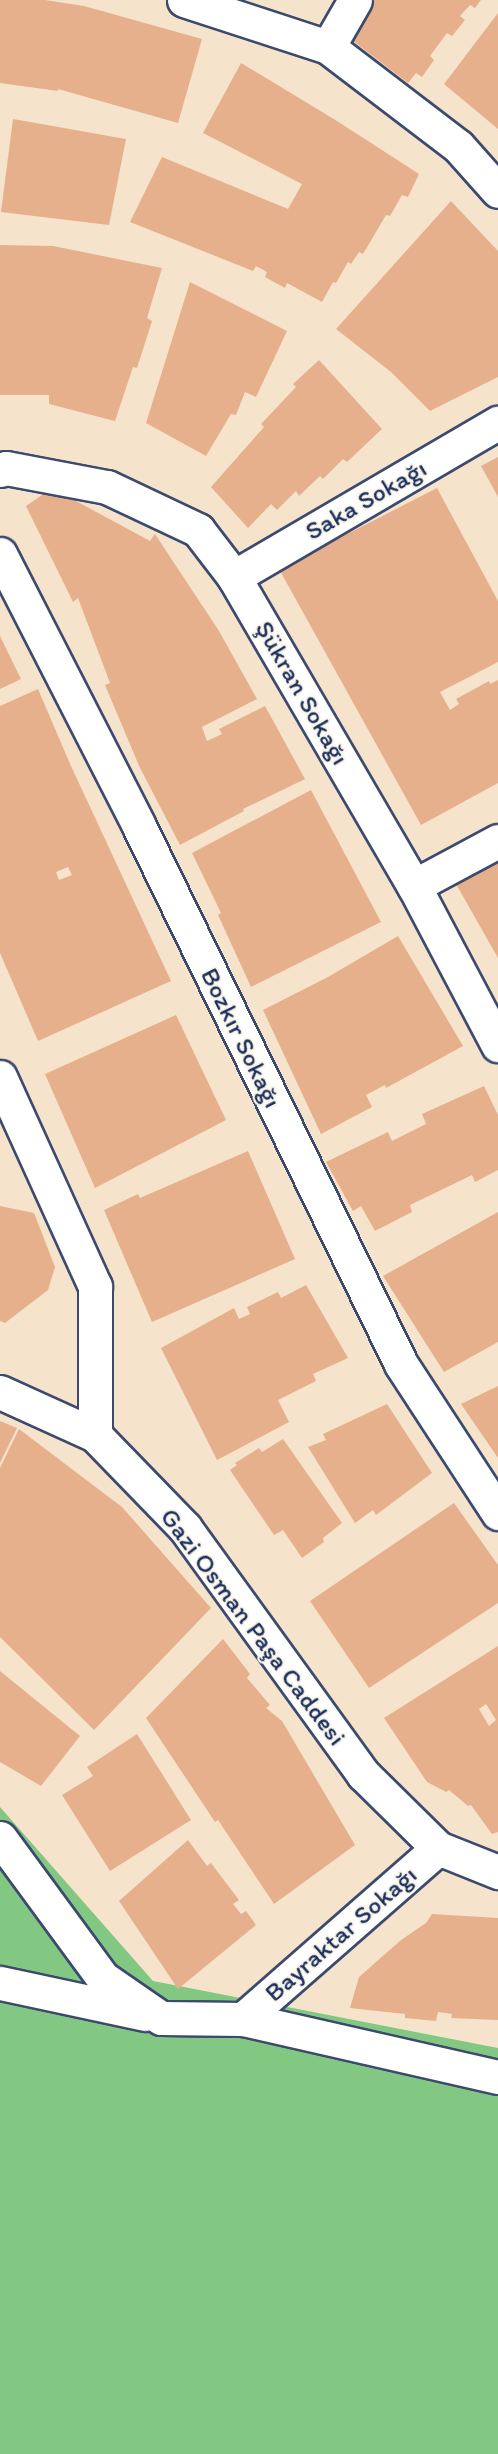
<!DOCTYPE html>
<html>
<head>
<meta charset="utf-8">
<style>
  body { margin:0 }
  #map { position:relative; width:498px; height:2454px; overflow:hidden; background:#f6e3cb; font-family:Itim,sans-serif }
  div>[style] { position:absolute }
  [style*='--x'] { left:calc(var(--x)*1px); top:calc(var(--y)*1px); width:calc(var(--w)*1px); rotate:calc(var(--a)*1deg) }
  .green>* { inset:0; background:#83c882 }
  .building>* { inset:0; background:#e7b08c }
  .roads { filter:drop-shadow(2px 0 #3c4a6e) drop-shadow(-2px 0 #3c4a6e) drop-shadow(0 2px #3c4a6e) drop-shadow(0 -2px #3c4a6e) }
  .minor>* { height:33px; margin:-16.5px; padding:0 16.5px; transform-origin:16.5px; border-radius:16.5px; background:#fff }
  .tertiary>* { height:33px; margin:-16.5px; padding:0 16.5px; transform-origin:16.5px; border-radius:16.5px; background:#fff }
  span { translate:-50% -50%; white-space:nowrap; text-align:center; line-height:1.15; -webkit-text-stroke:4.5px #fbf7ec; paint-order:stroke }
  .street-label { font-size:26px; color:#1b2f5e }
</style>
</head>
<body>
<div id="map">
  <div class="green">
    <i style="clip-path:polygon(0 1807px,153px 1981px,498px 2048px,498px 2454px,0 2454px)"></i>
  </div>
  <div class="building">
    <i style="clip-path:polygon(0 0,45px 0,84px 6px,202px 39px,178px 123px,58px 89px,58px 91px,0 83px)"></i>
    <i style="clip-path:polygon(372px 0,481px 0,475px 8px,470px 5px,460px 16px,465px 20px,452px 36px,447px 33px,430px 56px,434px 60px,422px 77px,416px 73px,408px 83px,348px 37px,370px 7px,368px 5px)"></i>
    <i style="clip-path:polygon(498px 13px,498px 129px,444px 84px)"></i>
    <i style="clip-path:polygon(241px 63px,337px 121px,419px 174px,408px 197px,402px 195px,390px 216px,386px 215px,363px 254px,359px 252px,351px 264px,348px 262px,336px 283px,333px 282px,322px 302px,287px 283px,285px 288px,265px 277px,267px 272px,256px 266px,253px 271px,130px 222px,162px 157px,288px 209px,302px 184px,203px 133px)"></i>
    <i style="clip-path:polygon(13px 119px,126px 139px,109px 225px,1px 212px)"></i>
    <i style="clip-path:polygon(451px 201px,498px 251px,498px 377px,430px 411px,391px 372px,336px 329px)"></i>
    <i style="clip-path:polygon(0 245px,53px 246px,162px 268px,147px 318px,152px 321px,137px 368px,133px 367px,115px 421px,49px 404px,49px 395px,0 395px)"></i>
    <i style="clip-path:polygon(190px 282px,287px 331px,256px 397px,245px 392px,236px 415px,231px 414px,206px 456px,146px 423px)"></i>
    <i style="clip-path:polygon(319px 360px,382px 429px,347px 462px,343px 459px,323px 479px,320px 476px,299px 496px,296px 491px,277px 510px,271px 504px,248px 528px,211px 487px,264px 427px,261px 424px,296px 387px,293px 384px)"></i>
    <i style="clip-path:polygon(498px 457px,498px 497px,481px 466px)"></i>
    <i style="clip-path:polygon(52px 488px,150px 541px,155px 534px,219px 631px,257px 699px,202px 727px,207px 741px,222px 734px,219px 729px,265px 706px,305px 779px,243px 809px,244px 811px,180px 845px,140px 768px,105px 685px,110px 683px,78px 598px,73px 602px,26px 506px)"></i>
    <i style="clip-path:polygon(437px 488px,498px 601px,498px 662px,440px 692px,450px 710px,459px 704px,456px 699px,489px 681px,490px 684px,498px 680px,498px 783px,421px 825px,279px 569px)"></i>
    <i style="clip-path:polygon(0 636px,21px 679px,0 689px)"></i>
    <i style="clip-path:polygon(evenodd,38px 689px,71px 766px,171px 981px,38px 1041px,0 953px,0 706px,38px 689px,68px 867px,72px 875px,59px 880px,56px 872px,68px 867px)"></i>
    <i style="clip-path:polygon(311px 790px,381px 922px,251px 987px,218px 915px,221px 913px,192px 853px)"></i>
    <i style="clip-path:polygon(498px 860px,498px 958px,456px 884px)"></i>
    <i style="clip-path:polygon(398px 936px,463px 1046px,386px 1088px,385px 1085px,366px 1095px,372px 1107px,321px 1134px,263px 1010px,328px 977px)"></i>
    <i style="clip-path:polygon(176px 1015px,226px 1120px,95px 1188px,45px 1074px)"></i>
    <i style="clip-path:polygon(484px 1086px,498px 1115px,498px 1170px,475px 1182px,472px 1175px,410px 1205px,412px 1212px,375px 1231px,361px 1206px,353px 1211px,326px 1162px,388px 1132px,392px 1141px,426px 1124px,422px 1114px)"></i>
    <i style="clip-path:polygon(248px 1151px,295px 1259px,152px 1322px,104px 1210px,138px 1194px,140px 1198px)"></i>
    <i style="clip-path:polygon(0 1206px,34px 1213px,55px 1267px,48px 1290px,5px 1323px,0 1321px)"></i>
    <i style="clip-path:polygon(498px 1212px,498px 1342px,444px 1372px,383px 1276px)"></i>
    <i style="clip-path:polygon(306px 1285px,348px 1358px,313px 1374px,316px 1381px,278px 1400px,289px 1422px,217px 1460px,161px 1348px,234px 1308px,239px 1319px,250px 1314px,247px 1307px,278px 1292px,281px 1298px)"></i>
    <i style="clip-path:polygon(498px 1386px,498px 1458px,461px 1404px)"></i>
    <i style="clip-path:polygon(387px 1404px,432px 1473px,376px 1515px,373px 1510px,355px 1523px,308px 1447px,326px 1440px,323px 1434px)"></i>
    <i style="clip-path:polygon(0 1421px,17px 1428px,0 1463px)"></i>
    <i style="clip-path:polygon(19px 1429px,122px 1507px,211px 1608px,94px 1730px,0 1637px,0 1468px)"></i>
    <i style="clip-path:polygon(283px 1439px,342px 1523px,323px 1538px,324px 1542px,302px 1558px,283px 1530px,274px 1535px,230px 1470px,237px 1465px,235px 1463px,259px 1448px,262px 1452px)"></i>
    <i style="clip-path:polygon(454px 1503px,498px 1565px,498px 1603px,369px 1688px,310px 1601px)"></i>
    <i style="clip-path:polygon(223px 1639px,250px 1674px,247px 1678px,270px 1705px,266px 1708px,282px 1721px,355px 1845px,274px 1904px,218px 1820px,215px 1822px,146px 1718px)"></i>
    <i style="clip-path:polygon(evenodd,498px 1646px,498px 1832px,492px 1834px,471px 1805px,468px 1806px,449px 1790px,446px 1792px,427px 1782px,384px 1718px,498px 1646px,486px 1704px,496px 1720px,489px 1726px,479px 1709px,486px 1704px)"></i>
    <i style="clip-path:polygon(0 1671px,80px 1736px,41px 1786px,0 1762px)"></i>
    <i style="clip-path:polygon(137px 1734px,191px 1820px,110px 1871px,62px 1795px,93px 1776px,87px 1767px)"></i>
    <i style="clip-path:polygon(188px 1840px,207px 1866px,211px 1863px,239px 1900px,233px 1904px,241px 1914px,246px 1911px,256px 1925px,178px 1989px,119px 1901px)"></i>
    <i style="clip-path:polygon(432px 1914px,498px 1918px,498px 2020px,451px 2018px,452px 2014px,438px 2012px,436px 2021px,405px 2018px,405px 2014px,350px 2008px,359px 1977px,401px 1940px,426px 1923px)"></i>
  </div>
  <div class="roads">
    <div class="minor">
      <i style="--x:328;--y:47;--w:54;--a:-60.1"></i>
      <i style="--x:0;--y:470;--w:6;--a:-18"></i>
      <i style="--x:6;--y:468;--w:103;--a:10.7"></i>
      <i style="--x:107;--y:487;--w:101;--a:25.3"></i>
      <i style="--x:198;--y:530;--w:59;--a:52.5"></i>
      <i style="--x:234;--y:577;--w:358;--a:59.8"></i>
      <i style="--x:414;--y:886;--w:180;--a:62.2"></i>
      <i style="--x:0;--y:554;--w:303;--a:62.9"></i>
      <i style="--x:138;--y:824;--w:601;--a:64.03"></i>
      <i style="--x:401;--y:1364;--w:178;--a:56.9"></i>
      <i style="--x:234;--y:577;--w:306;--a:-30.3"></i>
      <i style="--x:414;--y:886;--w:95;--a:-28.2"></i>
      <i style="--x:0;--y:1077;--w:230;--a:65.6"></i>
      <i style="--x:95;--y:1286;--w:149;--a:90"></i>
      <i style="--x:0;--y:1838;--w:174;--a:53.7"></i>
      <i style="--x:103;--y:1978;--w:70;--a:34.6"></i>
      <i style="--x:161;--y:2018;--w:82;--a:0.7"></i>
      <i style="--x:243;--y:2019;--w:262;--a:12.8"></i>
      <i style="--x:0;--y:1983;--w:148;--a:12.1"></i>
      <i style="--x:243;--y:2019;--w:259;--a:-41.2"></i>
    </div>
    <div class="tertiary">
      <i style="--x:184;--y:0;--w:151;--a:18.1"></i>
      <i style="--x:328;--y:47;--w:163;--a:37.3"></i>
      <i style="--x:458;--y:146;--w:60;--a:48.4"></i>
      <i style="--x:0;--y:1392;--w:104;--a:24.4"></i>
      <i style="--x:95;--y:1435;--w:129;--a:45.9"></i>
      <i style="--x:185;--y:1528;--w:304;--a:54.1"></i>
      <i style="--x:363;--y:1774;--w:105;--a:44.6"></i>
      <i style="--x:438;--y:1848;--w:65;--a:21.8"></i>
    </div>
  </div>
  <div class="street-label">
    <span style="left:366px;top:500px;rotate:-30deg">Saka Sokağı</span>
    <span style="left:302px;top:693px;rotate:60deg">Şükran Sokağı</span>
    <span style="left:241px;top:1038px;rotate:64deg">Bozkır Sokağı</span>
    <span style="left:253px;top:1627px;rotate:53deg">Gazi Osman Paşa Caddesi</span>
    <span style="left:341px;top:1934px;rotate:-41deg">Bayraktar Sokağı</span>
  </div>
</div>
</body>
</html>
